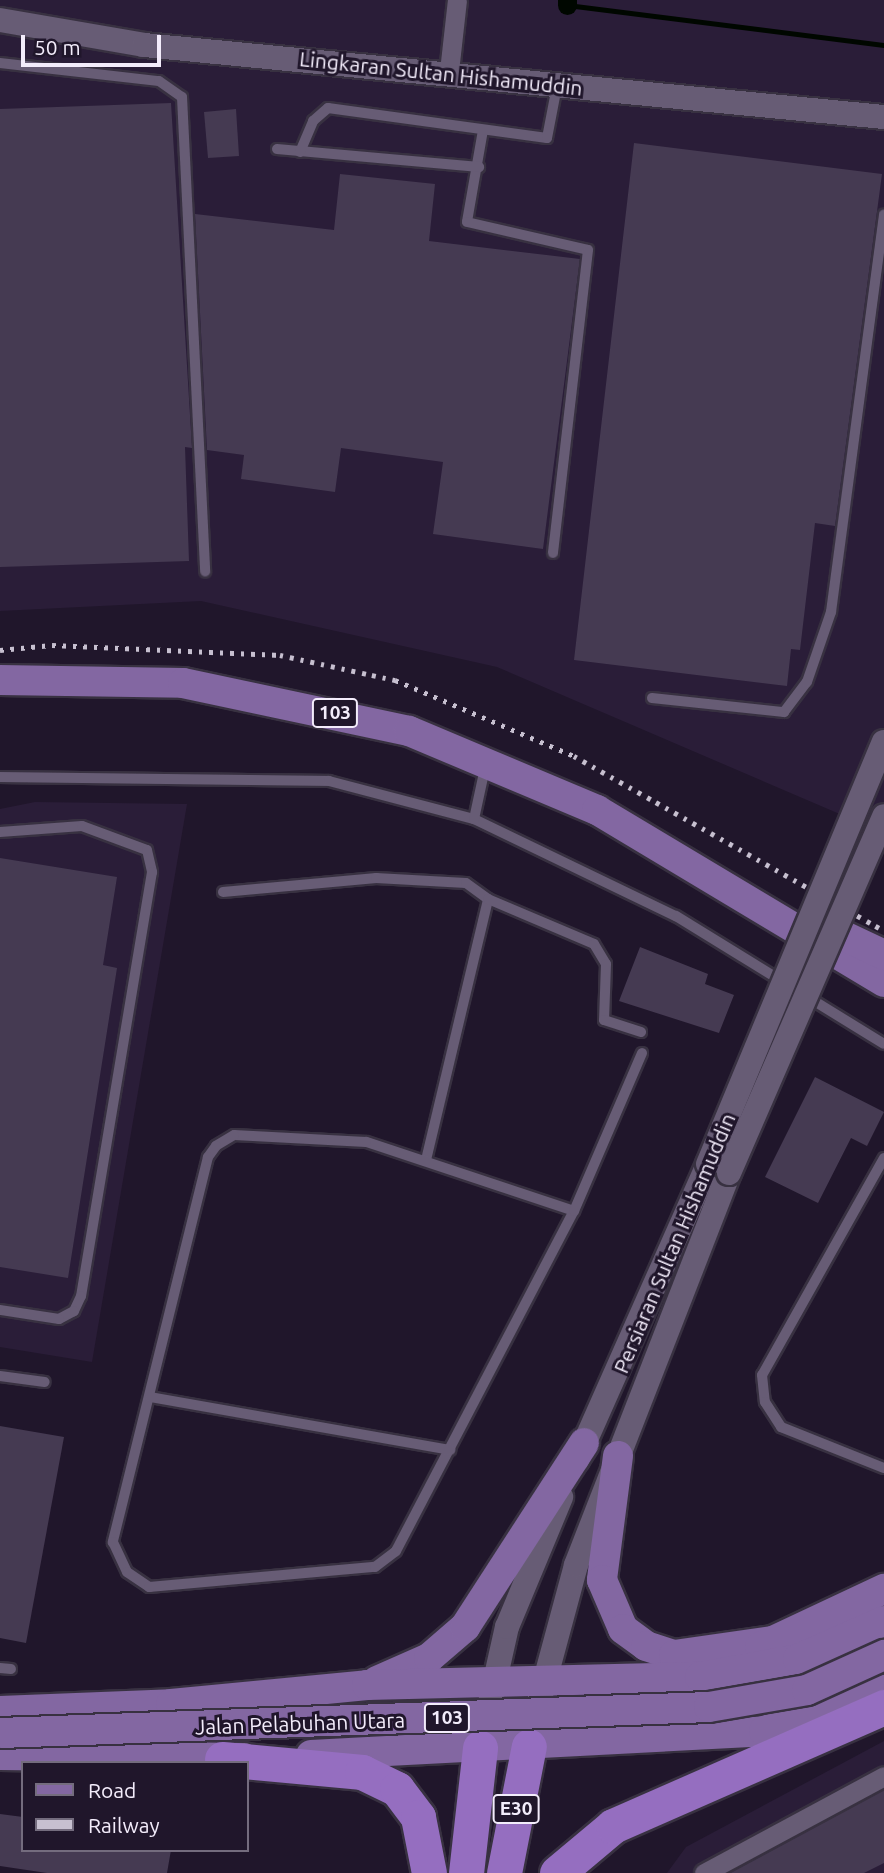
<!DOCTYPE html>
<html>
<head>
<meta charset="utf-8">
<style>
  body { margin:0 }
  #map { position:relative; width:884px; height:1873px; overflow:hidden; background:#20162b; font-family:Ubuntu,sans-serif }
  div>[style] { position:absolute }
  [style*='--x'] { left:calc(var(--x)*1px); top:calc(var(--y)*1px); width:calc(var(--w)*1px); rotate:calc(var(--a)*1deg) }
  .built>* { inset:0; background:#2a1d38 }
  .stream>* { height:5px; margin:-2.5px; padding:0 2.5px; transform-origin:2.5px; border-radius:2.5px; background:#000700 }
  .canal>* { height:19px; margin:-9.5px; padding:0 9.5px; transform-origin:9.5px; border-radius:9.5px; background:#000700 }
  .building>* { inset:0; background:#453a52 }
  .roads { filter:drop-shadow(2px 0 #383141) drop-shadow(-2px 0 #383141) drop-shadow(0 2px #383141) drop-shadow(0 -2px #383141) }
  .service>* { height:10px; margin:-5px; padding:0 5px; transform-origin:5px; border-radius:5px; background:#675c75 }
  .minor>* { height:19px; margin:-9.5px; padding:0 9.5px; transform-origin:9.5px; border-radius:9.5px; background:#675c75 }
  .tertiary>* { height:24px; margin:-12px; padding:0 12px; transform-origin:12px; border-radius:12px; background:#675c75 }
  .primary>* { height:30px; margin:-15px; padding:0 15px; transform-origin:15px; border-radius:15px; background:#8367a2 }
  .motorway>* { height:35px; margin:-17.5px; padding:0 17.5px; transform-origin:17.5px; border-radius:17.5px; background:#956ec0 }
  .rail>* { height:5px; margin-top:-2.5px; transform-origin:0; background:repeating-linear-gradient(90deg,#c7c0d0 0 3.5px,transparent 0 10.5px) }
  .bridges { filter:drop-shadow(2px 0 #383141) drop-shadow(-2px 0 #383141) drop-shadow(0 2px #383141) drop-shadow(0 -2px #383141) }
  .tertiary-bridge>* { height:24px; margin:-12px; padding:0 12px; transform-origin:12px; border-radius:12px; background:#675c75 }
  .primary-bridge>* { height:30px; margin:-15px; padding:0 15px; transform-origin:15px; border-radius:15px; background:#8367a2 }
  span { translate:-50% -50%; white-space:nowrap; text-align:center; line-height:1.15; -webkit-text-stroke:6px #20162b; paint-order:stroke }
  .shield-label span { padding:2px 5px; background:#20162b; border:2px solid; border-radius:5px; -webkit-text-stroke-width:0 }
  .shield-label { font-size:19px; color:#f3ecfb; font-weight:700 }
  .street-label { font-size:21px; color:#f3ecfb }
  .legend { position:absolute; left:21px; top:1761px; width:228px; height:91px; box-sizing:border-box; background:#20162b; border:2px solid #746c7e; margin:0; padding:9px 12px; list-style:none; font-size:21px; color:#f3ecfb }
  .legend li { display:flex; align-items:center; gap:14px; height:35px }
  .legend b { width:35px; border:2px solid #746c7e }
  .scale { position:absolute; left:21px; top:35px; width:140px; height:32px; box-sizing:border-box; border:4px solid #f3ecfb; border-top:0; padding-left:9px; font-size:21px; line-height:24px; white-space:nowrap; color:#f3ecfb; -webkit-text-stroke:5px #20162b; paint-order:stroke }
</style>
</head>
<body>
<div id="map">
  <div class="built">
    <i style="clip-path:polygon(0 0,884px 0,884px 833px,497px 667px,201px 601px,0 611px)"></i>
    <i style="clip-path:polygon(35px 802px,187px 804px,92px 1362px,0 1347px,0 809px)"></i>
    <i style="clip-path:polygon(884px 1741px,884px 1873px,667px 1873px,686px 1847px)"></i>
  </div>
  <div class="stream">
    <i style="--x:567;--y:5;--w:320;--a:7.2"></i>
  </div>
  <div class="canal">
    <i style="--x:567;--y:5;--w:5;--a:-90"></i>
  </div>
  <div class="building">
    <i style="clip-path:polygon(171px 103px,192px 448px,185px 447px,189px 561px,0 567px,0 109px)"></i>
    <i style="clip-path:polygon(236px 109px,239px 156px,208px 158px,204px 112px)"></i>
    <i style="clip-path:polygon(634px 143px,882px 174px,835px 526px,815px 523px,800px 650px,791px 649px,787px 686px,574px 660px)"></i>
    <i style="clip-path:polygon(340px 174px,435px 184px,429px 241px,580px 259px,543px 549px,433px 534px,443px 462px,341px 448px,335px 492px,241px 479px,244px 455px,207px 450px,195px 214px,334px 230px)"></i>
    <i style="clip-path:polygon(0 858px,117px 877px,103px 965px,117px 968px,68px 1278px,0 1267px)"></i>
    <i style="clip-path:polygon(640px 947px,708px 974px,705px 984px,734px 995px,719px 1033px,619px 1001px)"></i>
    <i style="clip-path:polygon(815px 1077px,884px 1112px,867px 1146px,851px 1138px,818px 1203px,765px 1177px)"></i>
    <i style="clip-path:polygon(0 1426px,64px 1437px,26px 1643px,0 1638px)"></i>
    <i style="clip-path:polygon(884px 1790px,884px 1863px,864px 1873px,730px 1873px)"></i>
    <i style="clip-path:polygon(0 1814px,23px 1817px,23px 1850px,171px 1850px,167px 1873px,47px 1873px,0 1866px)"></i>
  </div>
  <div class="roads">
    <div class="service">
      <i style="--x:0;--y:63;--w:160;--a:6.5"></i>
      <i style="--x:159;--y:81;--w:28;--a:35"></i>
      <i style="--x:182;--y:97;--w:475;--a:87.2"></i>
      <i style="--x:483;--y:130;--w:93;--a:99.9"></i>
      <i style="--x:467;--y:222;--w:124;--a:13"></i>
      <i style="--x:588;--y:250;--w:305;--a:96.6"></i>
      <i style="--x:277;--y:149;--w:203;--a:5.1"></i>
      <i style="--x:300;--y:152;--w:34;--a:-67"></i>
      <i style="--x:313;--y:121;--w:20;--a:-41"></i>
      <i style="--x:328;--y:108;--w:221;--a:7.8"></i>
      <i style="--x:547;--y:138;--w:53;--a:-79.1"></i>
      <i style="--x:652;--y:698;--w:133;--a:6.1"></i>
      <i style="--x:784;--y:712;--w:38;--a:-53"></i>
      <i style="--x:807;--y:682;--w:74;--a:-71.1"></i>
      <i style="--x:831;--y:612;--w:401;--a:-82.4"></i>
      <i style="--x:0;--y:777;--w:329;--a:0.7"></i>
      <i style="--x:329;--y:781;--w:150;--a:14.7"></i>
      <i style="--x:474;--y:819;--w:224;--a:25.7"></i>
      <i style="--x:676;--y:916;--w:244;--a:31.6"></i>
      <i style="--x:474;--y:819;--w:52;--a:-77.8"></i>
      <i style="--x:0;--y:832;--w:82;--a:-4.2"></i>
      <i style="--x:82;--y:826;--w:69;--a:20.3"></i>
      <i style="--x:147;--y:850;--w:23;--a:77"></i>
      <i style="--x:152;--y:872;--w:430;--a:99.5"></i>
      <i style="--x:81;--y:1296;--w:17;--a:115"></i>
      <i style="--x:74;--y:1311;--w:17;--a:152"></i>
      <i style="--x:59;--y:1319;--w:60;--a:-171.3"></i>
      <i style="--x:223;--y:892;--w:154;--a:-5.2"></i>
      <i style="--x:376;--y:878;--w:90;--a:3.2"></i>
      <i style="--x:466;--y:883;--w:27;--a:36"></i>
      <i style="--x:884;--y:1158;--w:249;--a:119.3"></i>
      <i style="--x:762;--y:1375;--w:27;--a:84"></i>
      <i style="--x:765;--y:1402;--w:30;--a:57"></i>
      <i style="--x:781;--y:1427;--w:111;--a:21.7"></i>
      <i style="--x:426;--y:1160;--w:268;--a:-76.6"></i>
      <i style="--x:488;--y:899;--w:115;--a:23"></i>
      <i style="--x:594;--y:944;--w:23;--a:59"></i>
      <i style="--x:606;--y:964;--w:56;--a:92"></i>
      <i style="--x:604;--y:1020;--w:39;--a:18"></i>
      <i style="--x:574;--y:1211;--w:219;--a:-161.6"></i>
      <i style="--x:366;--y:1142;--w:132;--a:-177"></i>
      <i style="--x:234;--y:1135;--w:21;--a:149"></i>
      <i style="--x:216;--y:1146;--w:14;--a:126"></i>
      <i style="--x:208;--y:1157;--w:397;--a:103.9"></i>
      <i style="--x:113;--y:1542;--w:33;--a:65"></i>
      <i style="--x:127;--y:1572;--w:27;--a:34"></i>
      <i style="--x:149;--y:1587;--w:227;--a:-5.1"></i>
      <i style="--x:375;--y:1567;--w:26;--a:-37"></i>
      <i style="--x:396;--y:1551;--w:384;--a:-62.4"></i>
      <i style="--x:574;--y:1211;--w:172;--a:-66.7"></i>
      <i style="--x:0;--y:1376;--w:45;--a:7.6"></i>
      <i style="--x:150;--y:1397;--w:305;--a:10"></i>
      <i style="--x:0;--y:1668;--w:11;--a:5"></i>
    </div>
    <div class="minor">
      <i style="--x:449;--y:71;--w:71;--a:-83.6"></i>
      <i style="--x:704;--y:1873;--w:204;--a:-28.3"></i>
    </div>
    <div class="tertiary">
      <i style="--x:0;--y:20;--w:146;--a:9.8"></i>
      <i style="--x:144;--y:45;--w:743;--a:5.56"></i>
      <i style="--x:577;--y:1460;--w:324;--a:-66.1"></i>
      <i style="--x:531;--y:1732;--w:173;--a:-74.9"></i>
      <i style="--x:576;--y:1565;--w:421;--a:-68.7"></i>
      <i style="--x:483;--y:1734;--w:110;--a:-77.4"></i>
      <i style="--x:507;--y:1627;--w:141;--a:-67.4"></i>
    </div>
    <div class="primary">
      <i style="--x:0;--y:680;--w:183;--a:0.9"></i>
      <i style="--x:183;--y:683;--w:231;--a:12"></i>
      <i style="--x:409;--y:731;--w:204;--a:22.8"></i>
      <i style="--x:597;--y:810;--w:335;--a:30.9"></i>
      <i style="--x:823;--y:926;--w:68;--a:25.4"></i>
      <i style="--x:618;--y:1456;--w:125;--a:97.4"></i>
      <i style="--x:602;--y:1580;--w:53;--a:66.8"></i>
      <i style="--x:623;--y:1629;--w:29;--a:36"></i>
      <i style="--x:646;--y:1646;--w:29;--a:18"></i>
      <i style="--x:674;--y:1655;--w:106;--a:-8.1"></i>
      <i style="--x:760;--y:1647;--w:137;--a:-25.1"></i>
      <i style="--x:377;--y:1681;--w:57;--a:-23.9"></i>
      <i style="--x:429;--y:1658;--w:48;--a:-40.7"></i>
      <i style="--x:465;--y:1627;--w:219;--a:-57.1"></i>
      <i style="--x:0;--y:1711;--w:171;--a:-2.3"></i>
      <i style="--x:171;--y:1704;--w:197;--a:-5.5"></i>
      <i style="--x:367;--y:1685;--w:333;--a:-1.4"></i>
      <i style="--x:700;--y:1677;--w:100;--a:-10.4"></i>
      <i style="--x:798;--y:1659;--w:94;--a:-23.8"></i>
      <i style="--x:0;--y:1755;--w:244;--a:0.7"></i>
      <i style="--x:311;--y:1755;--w:454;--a:-3"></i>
      <i style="--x:764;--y:1731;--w:127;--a:-18.9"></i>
    </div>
    <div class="motorway">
      <i style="--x:222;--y:1759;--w:141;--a:5.3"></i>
      <i style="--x:362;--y:1772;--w:39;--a:26"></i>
      <i style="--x:397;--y:1789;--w:35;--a:53"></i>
      <i style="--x:418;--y:1817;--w:57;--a:78.9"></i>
      <i style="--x:466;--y:1873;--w:126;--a:-83.6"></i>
      <i style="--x:504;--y:1873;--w:129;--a:-78.9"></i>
      <i style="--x:557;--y:1873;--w:73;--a:-40"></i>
      <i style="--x:613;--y:1826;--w:296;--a:-23.7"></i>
    </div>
  </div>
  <div class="rail">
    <i style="--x:0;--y:650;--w:52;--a:-5.5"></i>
    <i style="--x:52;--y:645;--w:228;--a:2.5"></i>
    <i style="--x:280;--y:655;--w:118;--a:12.3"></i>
    <i style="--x:395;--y:680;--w:194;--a:23"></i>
    <i style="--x:574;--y:756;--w:356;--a:29.4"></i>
  </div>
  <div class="bridges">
    <div class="tertiary-bridge">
      <i style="--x:708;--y:1164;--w:457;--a:-67.4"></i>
      <i style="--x:729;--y:1173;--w:389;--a:-66.5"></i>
    </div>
    <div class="primary-bridge">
      <i style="--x:0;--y:1733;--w:709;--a:-2.1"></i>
      <i style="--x:709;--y:1707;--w:99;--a:-9.8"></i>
      <i style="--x:807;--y:1690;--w:85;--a:-24.4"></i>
    </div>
  </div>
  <div class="shield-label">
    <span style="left:335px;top:713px">103</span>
    <span style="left:447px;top:1718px">103</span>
    <span style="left:516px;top:1809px">E30</span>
  </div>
  <div class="street-label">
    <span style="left:441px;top:73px;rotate:6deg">Lingkaran Sultan Hishamuddin</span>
    <span style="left:674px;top:1243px;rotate:-67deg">Persiaran Sultan Hishamuddin</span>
    <span style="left:300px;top:1723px;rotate:-2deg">Jalan Pelabuhan Utara</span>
  </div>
  <ul class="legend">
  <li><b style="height:9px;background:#8367a2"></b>Road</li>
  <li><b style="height:9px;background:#c7c0d0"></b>Railway</li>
  </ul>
  <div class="scale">50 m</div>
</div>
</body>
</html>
